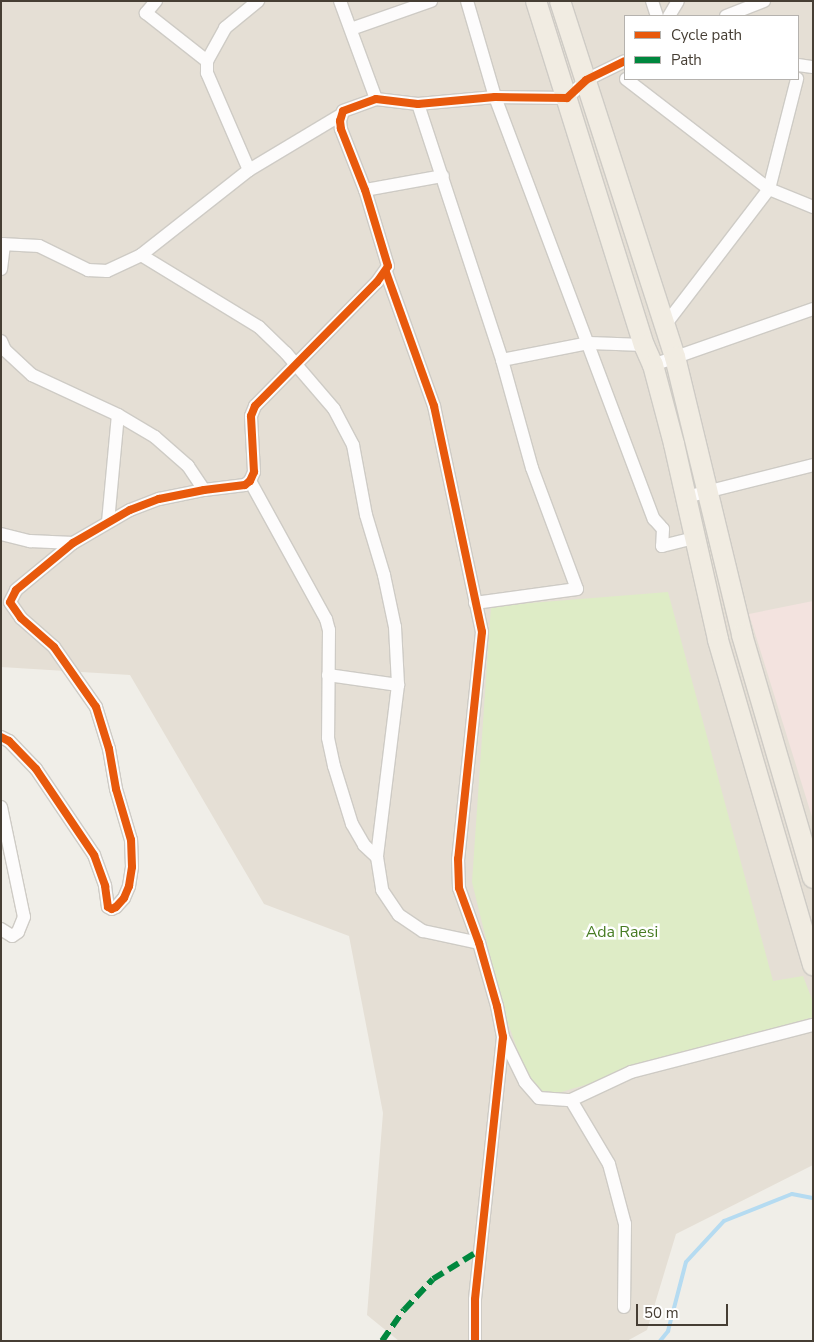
<!DOCTYPE html>
<html>
<head>
<meta charset="utf-8">
<style>
  body { margin:0 }
  #map { position:relative; width:814px; height:1342px; overflow:hidden; background:#f0eee8; font-family:"Nunito Sans",sans-serif }
  div>[style] { position:absolute }
  [style*='--x'] { left:calc(var(--x)*1px); top:calc(var(--y)*1px); width:calc(var(--w)*1px); rotate:calc(var(--a)*1deg) }
  .residential>* { inset:0; background:#e5dfd5 }
  .medical>* { inset:0; background:#f3e3df }
  .green>* { inset:0; background:#deecc6 }
  .stream>* { height:4px; margin:-2px; padding:0 2px; transform-origin:2px; border-radius:2px; background:#b5dbf1 }
  .roads { filter:drop-shadow(1px 0 #cecbc5) drop-shadow(-1px 0 #cecbc5) drop-shadow(0 1px #cecbc5) drop-shadow(0 -1px #cecbc5) }
  .street>* { height:12px; margin:-6px; padding:0 6px; transform-origin:6px; border-radius:6px; background:#fdfcfc }
  .primary>* { height:20px; margin:-10px; padding:0 10px; transform-origin:10px; border-radius:10px; background:#f1ece2 }
  .quiet>* { height:6px; margin-top:-3px; transform-origin:0; background:repeating-linear-gradient(90deg,#00873e 0 12px,transparent 0 18px) }
  .cycleway>* { height:8px; margin:-4px; padding:0 4px; transform-origin:4px; border-radius:4px; background:#e8590c }
  span { translate:-50% -50%; white-space:nowrap; text-align:center; line-height:1.15; -webkit-text-stroke:5px #fff; paint-order:stroke }
  .park-label { font-size:16px; color:#477c23 }
  .frame { position:absolute; inset:0; border:2px solid #463e34; pointer-events:none }
  .legend { position:absolute; left:624px; top:15px; width:175px; height:65px; box-sizing:border-box; background:#fff; border:1px solid #b5b2ae; margin:0; padding:6px 9px; list-style:none; font-size:15px; color:#463e34 }
  .legend li { display:flex; align-items:center; gap:10px; height:25px }
  .legend b { width:25px; border:1px solid #b5b2ae }
  .scale { position:absolute; left:636px; top:1304px; width:92px; height:22px; box-sizing:border-box; border:2px solid #463e34; border-top:0; padding-left:6px; font-size:15px; line-height:18px; white-space:nowrap; color:#463e34; -webkit-text-stroke:4px #fff; paint-order:stroke }
</style>
</head>
<body>
<div id="map">
  <div class="residential">
    <i style="clip-path:polygon(evenodd,1px 1px,813px 1px,813px 1165px,676px 1234px,647px 1330px,627px 1341px,399px 1341px,367px 1315px,383px 1113px,349px 936px,264px 904px,130px 675px,1px 667px,1px 1px,625px 16px,798px 16px,798px 79px,625px 79px,625px 16px)"></i>
  </div>
  <div class="medical">
    <i style="clip-path:polygon(813px 601px,813px 820px,749px 614px)"></i>
  </div>
  <div class="green">
    <i style="clip-path:polygon(668px 592px,773px 981px,803px 976px,813px 1002px,813px 1017px,548px 1096px,529px 1082px,504px 1012px,472px 882px,491px 606px)"></i>
  </div>
  <div class="stream">
    <i style="--x:660;--y:1341;--w:13;--a:-51"></i>
    <i style="--x:668;--y:1331;--w:71;--a:-75.4"></i>
    <i style="--x:686;--y:1262;--w:56;--a:-47.2"></i>
    <i style="--x:724;--y:1221;--w:73;--a:-21.7"></i>
    <i style="--x:792;--y:1194;--w:21;--a:11"></i>
  </div>
  <div class="roads">
    <div class="street">
      <i style="--x:156;--y:1;--w:16;--a:130"></i>
      <i style="--x:146;--y:13;--w:78;--a:38.2"></i>
      <i style="--x:340;--y:1;--w:104;--a:69.8"></i>
      <i style="--x:467;--y:1;--w:100;--a:73.7"></i>
      <i style="--x:495;--y:97;--w:451;--a:69.4"></i>
      <i style="--x:654;--y:519;--w:13;--a:48"></i>
      <i style="--x:663;--y:529;--w:17;--a:93"></i>
      <i style="--x:662;--y:546;--w:33;--a:-14"></i>
      <i style="--x:652;--y:1;--w:16;--a:72"></i>
      <i style="--x:669;--y:16;--w:17;--a:-59"></i>
      <i style="--x:726;--y:16;--w:41;--a:-21.5"></i>
      <i style="--x:351;--y:29;--w:85;--a:-19.3"></i>
      <i style="--x:798;--y:65;--w:15;--a:8"></i>
      <i style="--x:626;--y:79;--w:180;--a:37.6"></i>
      <i style="--x:769;--y:189;--w:48;--a:22.2"></i>
      <i style="--x:418;--y:104;--w:269;--a:71.8"></i>
      <i style="--x:502;--y:360;--w:112;--a:74.5"></i>
      <i style="--x:532;--y:468;--w:129;--a:69.6"></i>
      <i style="--x:577;--y:589;--w:103;--a:172.2"></i>
      <i style="--x:249;--y:170;--w:106;--a:-113.4"></i>
      <i style="--x:207;--y:73;--w:12;--a:-90"></i>
      <i style="--x:207;--y:61;--w:38;--a:-61"></i>
      <i style="--x:225;--y:28;--w:43;--a:-39.3"></i>
      <i style="--x:365;--y:190;--w:79;--a:-10.2"></i>
      <i style="--x:1;--y:244;--w:38;--a:3"></i>
      <i style="--x:39;--y:246;--w:55;--a:26.1"></i>
      <i style="--x:88;--y:270;--w:19;--a:3"></i>
      <i style="--x:107;--y:271;--w:38;--a:-25"></i>
      <i style="--x:141;--y:255;--w:137;--a:-38.2"></i>
      <i style="--x:249;--y:170;--w:107;--a:-30.9"></i>
      <i style="--x:141;--y:255;--w:138;--a:31.4"></i>
      <i style="--x:259;--y:327;--w:37;--a:44"></i>
      <i style="--x:286;--y:353;--w:74;--a:49.4"></i>
      <i style="--x:334;--y:409;--w:41;--a:62.2"></i>
      <i style="--x:353;--y:445;--w:71;--a:79.5"></i>
      <i style="--x:366;--y:515;--w:63;--a:73.3"></i>
      <i style="--x:384;--y:575;--w:53;--a:78.1"></i>
      <i style="--x:395;--y:627;--w:58;--a:87"></i>
      <i style="--x:398;--y:685;--w:173;--a:97"></i>
      <i style="--x:377;--y:857;--w:33;--a:81"></i>
      <i style="--x:382;--y:890;--w:30;--a:56"></i>
      <i style="--x:399;--y:915;--w:29;--a:34"></i>
      <i style="--x:423;--y:931;--w:57;--a:12.1"></i>
      <i style="--x:1;--y:269;--w:25;--a:-83"></i>
      <i style="--x:386;--y:272;--w:142;--a:70.3"></i>
      <i style="--x:434;--y:406;--w:231;--a:78"></i>
      <i style="--x:482;--y:632;--w:228;--a:96"></i>
      <i style="--x:458;--y:859;--w:29;--a:88"></i>
      <i style="--x:459;--y:888;--w:59;--a:70"></i>
      <i style="--x:479;--y:943;--w:66;--a:74.1"></i>
      <i style="--x:497;--y:1006;--w:32;--a:79"></i>
      <i style="--x:503;--y:1037;--w:264;--a:96.1"></i>
      <i style="--x:475;--y:1300;--w:41;--a:90"></i>
      <i style="--x:665;--y:325;--w:171;--a:-52.6"></i>
      <i style="--x:769;--y:189;--w:114;--a:-75.7"></i>
      <i style="--x:1;--y:341;--w:10;--a:66"></i>
      <i style="--x:5;--y:350;--w:37;--a:43"></i>
      <i style="--x:32;--y:375;--w:95;--a:24.9"></i>
      <i style="--x:118;--y:415;--w:43;--a:30.7"></i>
      <i style="--x:155;--y:437;--w:44;--a:41.3"></i>
      <i style="--x:188;--y:466;--w:29;--a:56"></i>
      <i style="--x:502;--y:360;--w:89;--a:-11.1"></i>
      <i style="--x:589;--y:343;--w:55;--a:2.1"></i>
      <i style="--x:653;--y:365;--w:170;--a:-19.3"></i>
      <i style="--x:250;--y:481;--w:158;--a:61.2"></i>
      <i style="--x:326;--y:619;--w:11;--a:75"></i>
      <i style="--x:329;--y:630;--w:108;--a:90.5"></i>
      <i style="--x:328;--y:738;--w:29;--a:78"></i>
      <i style="--x:334;--y:766;--w:61;--a:72.8"></i>
      <i style="--x:352;--y:824;--w:24;--a:60"></i>
      <i style="--x:364;--y:845;--w:18;--a:43"></i>
      <i style="--x:686;--y:497;--w:131;--a:-14.1"></i>
      <i style="--x:108;--y:522;--w:107;--a:-84.7"></i>
      <i style="--x:1;--y:534;--w:30;--a:14"></i>
      <i style="--x:30;--y:541;--w:43;--a:2.7"></i>
      <i style="--x:328;--y:675;--w:71;--a:8.1"></i>
      <i style="--x:1;--y:737;--w:9;--a:27"></i>
      <i style="--x:9;--y:741;--w:39;--a:46"></i>
      <i style="--x:36;--y:769;--w:104;--a:56"></i>
      <i style="--x:94;--y:855;--w:33;--a:70"></i>
      <i style="--x:105;--y:886;--w:21;--a:82"></i>
      <i style="--x:108;--y:907;--w:4;--a:27"></i>
      <i style="--x:112;--y:909;--w:4;--a:-27"></i>
      <i style="--x:116;--y:907;--w:12;--a:-48"></i>
      <i style="--x:124;--y:898;--w:13;--a:-67"></i>
      <i style="--x:129;--y:886;--w:19;--a:-81"></i>
      <i style="--x:132;--y:867;--w:27;--a:-92"></i>
      <i style="--x:131;--y:840;--w:53;--a:-106.4"></i>
      <i style="--x:116;--y:789;--w:41;--a:-99.9"></i>
      <i style="--x:109;--y:749;--w:44;--a:-107.2"></i>
      <i style="--x:96;--y:707;--w:73;--a:-125"></i>
      <i style="--x:54;--y:647;--w:44;--a:-138.7"></i>
      <i style="--x:21;--y:618;--w:19;--a:-125"></i>
      <i style="--x:10;--y:602;--w:13;--a:-63"></i>
      <i style="--x:16;--y:590;--w:74;--a:-39.5"></i>
      <i style="--x:73;--y:543;--w:66;--a:-30.1"></i>
      <i style="--x:130;--y:510;--w:31;--a:-21"></i>
      <i style="--x:159;--y:499;--w:46;--a:-11.3"></i>
      <i style="--x:204;--y:490;--w:41;--a:-7"></i>
      <i style="--x:245;--y:485;--w:6;--a:-39"></i>
      <i style="--x:250;--y:481;--w:10;--a:-66"></i>
      <i style="--x:254;--y:472;--w:56;--a:-93.1"></i>
      <i style="--x:251;--y:416;--w:11;--a:-68"></i>
      <i style="--x:255;--y:406;--w:174;--a:-45.5"></i>
      <i style="--x:377;--y:282;--w:19;--a:-55"></i>
      <i style="--x:388;--y:266;--w:79;--a:-106.8"></i>
      <i style="--x:365;--y:190;--w:66;--a:-111.5"></i>
      <i style="--x:341;--y:129;--w:8;--a:-97"></i>
      <i style="--x:340;--y:121;--w:10;--a:-73"></i>
      <i style="--x:343;--y:111;--w:35;--a:-20"></i>
      <i style="--x:376;--y:99;--w:42;--a:6.8"></i>
      <i style="--x:418;--y:104;--w:77;--a:-5.2"></i>
      <i style="--x:495;--y:97;--w:72;--a:0.8"></i>
      <i style="--x:567;--y:98;--w:26;--a:-43"></i>
      <i style="--x:586;--y:80;--w:43;--a:-26"></i>
      <i style="--x:1;--y:807;--w:112;--a:78.2"></i>
      <i style="--x:24;--y:917;--w:16;--a:112"></i>
      <i style="--x:18;--y:932;--w:7;--a:146"></i>
      <i style="--x:12;--y:936;--w:13;--a:-148"></i>
      <i style="--x:503;--y:1037;--w:50;--a:63.9"></i>
      <i style="--x:525;--y:1082;--w:21;--a:49"></i>
      <i style="--x:539;--y:1098;--w:32;--a:4"></i>
      <i style="--x:571;--y:1100;--w:66;--a:-25"></i>
      <i style="--x:631;--y:1072;--w:188;--a:-14.5"></i>
      <i style="--x:571;--y:1100;--w:74;--a:59.3"></i>
      <i style="--x:609;--y:1164;--w:62;--a:75.1"></i>
      <i style="--x:625;--y:1224;--w:83;--a:90.7"></i>
    </div>
    <div class="primary">
      <i style="--x:536;--y:1;--w:361;--a:72.6"></i>
      <i style="--x:644;--y:345;--w:22;--a:66"></i>
      <i style="--x:653;--y:365;--w:82;--a:75.1"></i>
      <i style="--x:674;--y:444;--w:201;--a:77.3"></i>
      <i style="--x:718;--y:640;--w:339;--a:73.7"></i>
      <i style="--x:560;--y:1;--w:374;--a:72.1"></i>
      <i style="--x:675;--y:357;--w:286;--a:76.4"></i>
      <i style="--x:742;--y:635;--w:253;--a:73.7"></i>
    </div>
  </div>
  <div class="quiet">
    <i style="--x:382;--y:1341;--w:38;--a:-55"></i>
    <i style="--x:404;--y:1310;--w:42;--a:-46.9"></i>
    <i style="--x:433;--y:1279;--w:55;--a:-31.7"></i>
  </div>
  <div class="cycleway">
    <i style="--x:386;--y:272;--w:142;--a:70.3"></i>
    <i style="--x:434;--y:406;--w:231;--a:78"></i>
    <i style="--x:482;--y:632;--w:228;--a:96"></i>
    <i style="--x:458;--y:859;--w:29;--a:88"></i>
    <i style="--x:459;--y:888;--w:59;--a:70"></i>
    <i style="--x:479;--y:943;--w:66;--a:74.1"></i>
    <i style="--x:497;--y:1006;--w:32;--a:79"></i>
    <i style="--x:503;--y:1037;--w:264;--a:96.1"></i>
    <i style="--x:475;--y:1300;--w:41;--a:90"></i>
    <i style="--x:1;--y:737;--w:9;--a:27"></i>
    <i style="--x:9;--y:741;--w:39;--a:46"></i>
    <i style="--x:36;--y:769;--w:104;--a:56"></i>
    <i style="--x:94;--y:855;--w:33;--a:70"></i>
    <i style="--x:105;--y:886;--w:21;--a:82"></i>
    <i style="--x:108;--y:907;--w:4;--a:27"></i>
    <i style="--x:112;--y:909;--w:4;--a:-27"></i>
    <i style="--x:116;--y:907;--w:12;--a:-48"></i>
    <i style="--x:124;--y:898;--w:13;--a:-67"></i>
    <i style="--x:129;--y:886;--w:19;--a:-81"></i>
    <i style="--x:132;--y:867;--w:27;--a:-92"></i>
    <i style="--x:131;--y:840;--w:53;--a:-106.4"></i>
    <i style="--x:116;--y:789;--w:41;--a:-99.9"></i>
    <i style="--x:109;--y:749;--w:44;--a:-107.2"></i>
    <i style="--x:96;--y:707;--w:73;--a:-125"></i>
    <i style="--x:54;--y:647;--w:44;--a:-138.7"></i>
    <i style="--x:21;--y:618;--w:19;--a:-125"></i>
    <i style="--x:10;--y:602;--w:13;--a:-63"></i>
    <i style="--x:16;--y:590;--w:74;--a:-39.5"></i>
    <i style="--x:73;--y:543;--w:66;--a:-30.1"></i>
    <i style="--x:130;--y:510;--w:31;--a:-21"></i>
    <i style="--x:159;--y:499;--w:46;--a:-11.3"></i>
    <i style="--x:204;--y:490;--w:41;--a:-7"></i>
    <i style="--x:245;--y:485;--w:6;--a:-39"></i>
    <i style="--x:250;--y:481;--w:10;--a:-66"></i>
    <i style="--x:254;--y:472;--w:56;--a:-93.1"></i>
    <i style="--x:251;--y:416;--w:11;--a:-68"></i>
    <i style="--x:255;--y:406;--w:174;--a:-45.5"></i>
    <i style="--x:377;--y:282;--w:19;--a:-55"></i>
    <i style="--x:388;--y:266;--w:79;--a:-106.8"></i>
    <i style="--x:365;--y:190;--w:66;--a:-111.5"></i>
    <i style="--x:341;--y:129;--w:8;--a:-97"></i>
    <i style="--x:340;--y:121;--w:10;--a:-73"></i>
    <i style="--x:343;--y:111;--w:35;--a:-20"></i>
    <i style="--x:376;--y:99;--w:42;--a:6.8"></i>
    <i style="--x:418;--y:104;--w:77;--a:-5.2"></i>
    <i style="--x:495;--y:97;--w:72;--a:0.8"></i>
    <i style="--x:567;--y:98;--w:26;--a:-43"></i>
    <i style="--x:586;--y:80;--w:43;--a:-26"></i>
  </div>
  <div class="park-label">
    <span style="left:622px;top:932px">Ada Raesi</span>
  </div>
  <div class="frame"></div>
  <ul class="legend">
  <li><b style="height:6px;background:#e8590c"></b>Cycle path</li>
  <li><b style="height:6px;background:#00873e"></b>Path</li>
  </ul>
  <div class="scale">50 m</div>
</div>
</body>
</html>
